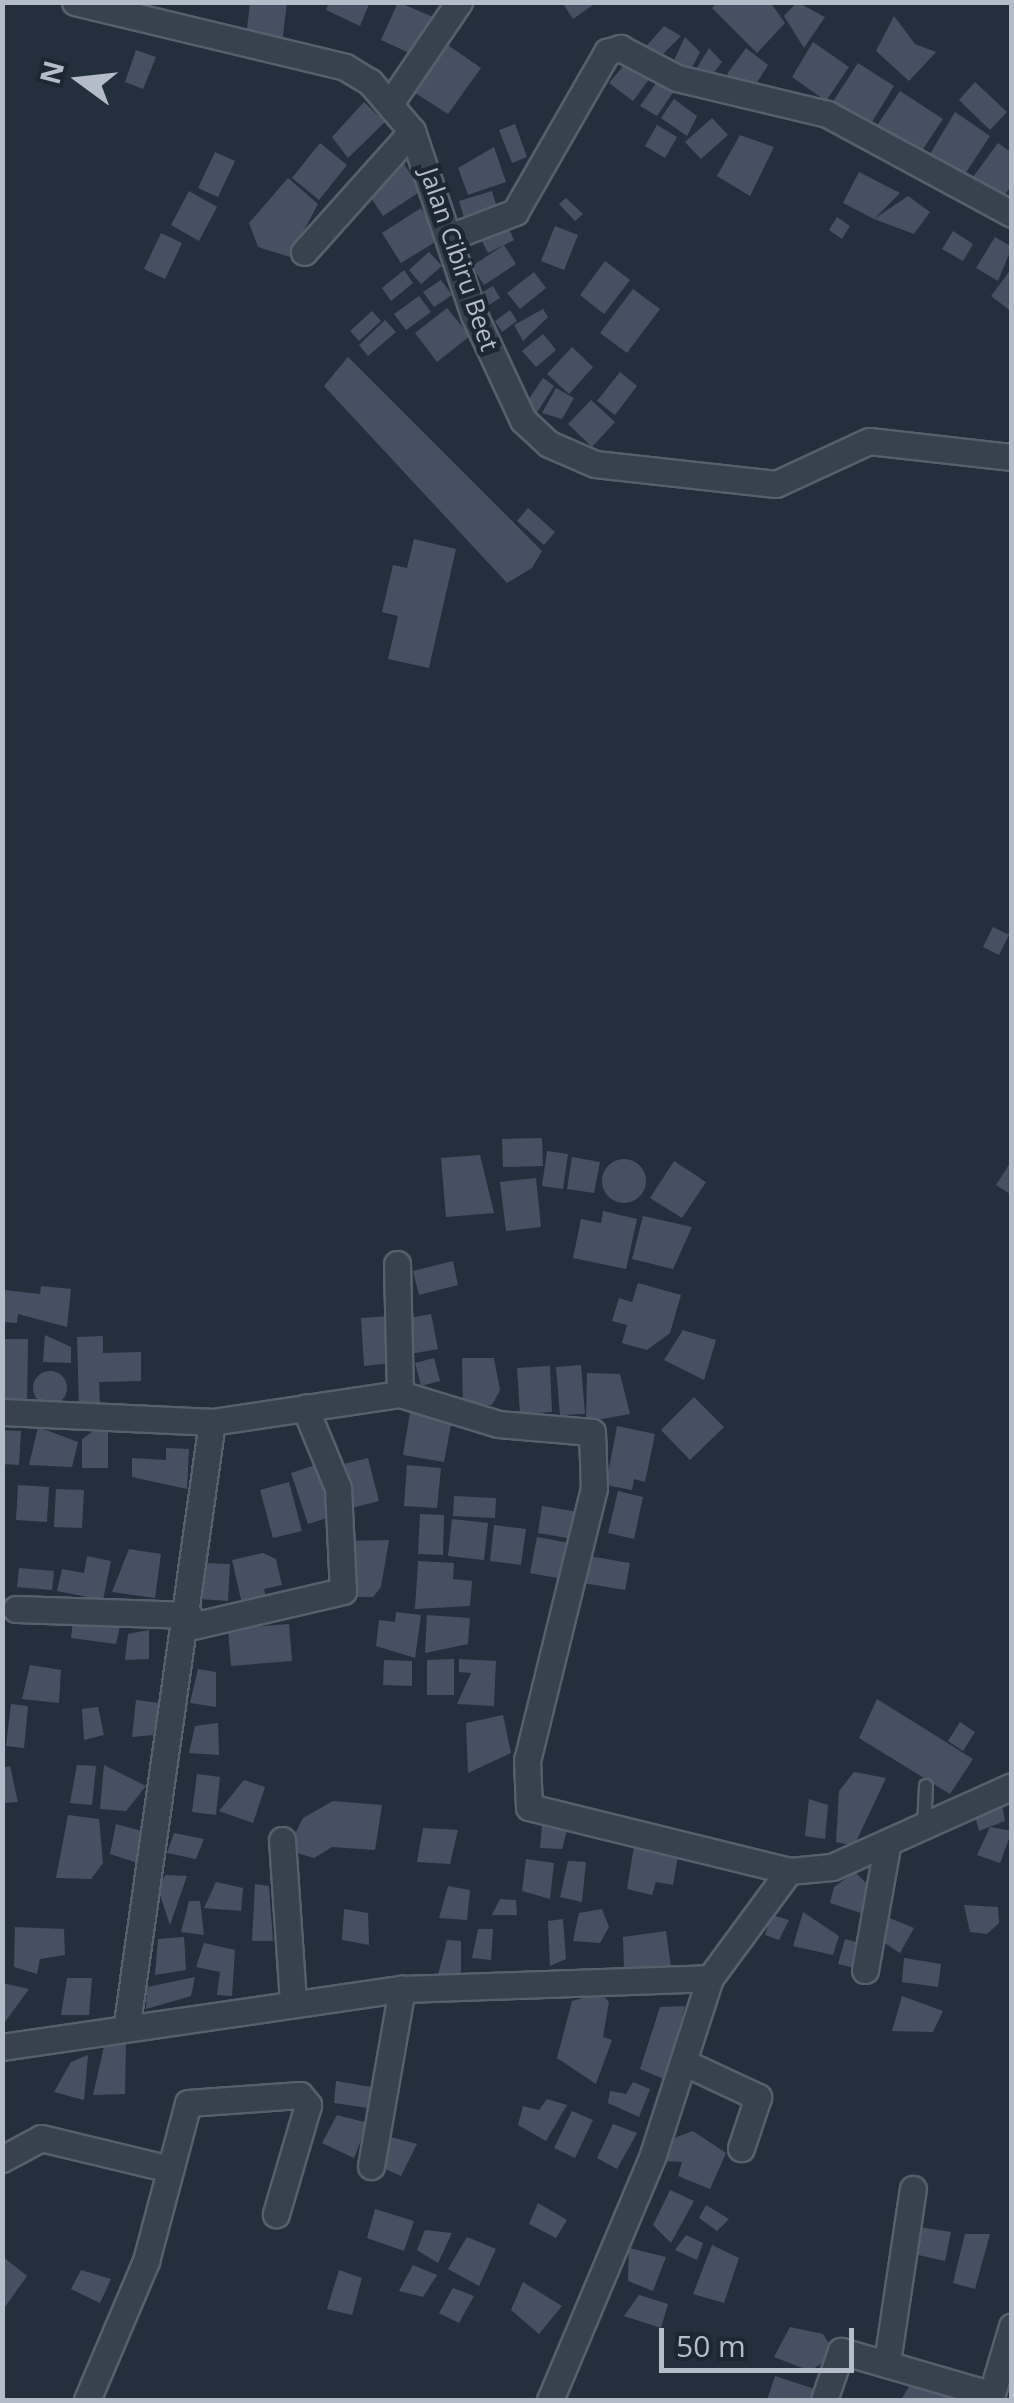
<!DOCTYPE html>
<html>
<head>
<meta charset="utf-8">
<style>
  body { margin:0 }
  #map { position:relative; width:1014px; height:2403px; overflow:hidden; background:#242f3e; font-family:"Open Sans",sans-serif }
  div>[style] { position:absolute }
  [style*='--x'] { left:calc(var(--x)*1px); top:calc(var(--y)*1px); width:calc(var(--w)*1px); rotate:calc(var(--a)*1deg) }
  .building>* { inset:0; background:#455162 }
  .round { border-radius:50% }
  .roads { filter:drop-shadow(2px 0 #565f6c) drop-shadow(-2px 0 #565f6c) drop-shadow(0 2px #565f6c) drop-shadow(0 -2px #565f6c) }
  .service>* { height:12px; margin:-6px; padding:0 6px; transform-origin:6px; border-radius:6px; background:#38414e }
  .minor>* { height:25px; margin:-12.5px; padding:0 12.5px; transform-origin:12.5px; border-radius:12.5px; background:#38414e }
  span { translate:-50% -50%; white-space:nowrap; text-align:center; line-height:1.15; -webkit-text-stroke:9px #1d2633; paint-order:stroke }
  .street-label { font-size:25px; color:#b4bcc9 }
  .frame { position:absolute; inset:0; border:5px solid #b4bcc9; pointer-events:none }
  .north { position:absolute; left:30px; top:30px; width:100px; height:100px; -webkit-text-stroke:8px #1d2633; paint-order:stroke; rotate:285deg; font-size:28px; font-weight:700; line-height:40px; text-align:center; color:#b4bcc9 }
  .north::after { content:''; display:block; margin:auto; width:35px; height:45px; background:#b4bcc9; clip-path:polygon(50% 0,100% 100%,50% 72%,0 100%) }
  .scale { position:absolute; left:659px; top:2328px; width:195px; height:45px; box-sizing:border-box; border:5px solid #b4bcc9; border-top:0; padding-left:12px; font-size:30px; line-height:35px; white-space:nowrap; color:#b4bcc9; -webkit-text-stroke:8px #1d2633; paint-order:stroke }
</style>
</head>
<body>
<div id="map">
  <div class="building">
    <i style="clip-path:polygon(250px 2px,287px 2px,282px 43px,246px 38px)"></i>
    <i style="clip-path:polygon(329px 2px,370px 2px,360px 26px,326px 10px)"></i>
    <i style="clip-path:polygon(398px 2px,433px 17px,416px 56px,381px 40px)"></i>
    <i style="clip-path:polygon(562px 2px,597px 2px,573px 19px)"></i>
    <i style="clip-path:polygon(718px 2px,770px 2px,785px 23px,757px 53px,712px 8px)"></i>
    <i style="clip-path:polygon(797px 2px,825px 17px,804px 48px,784px 16px)"></i>
    <i style="clip-path:polygon(894px 16px,915px 44px,936px 52px,909px 81px,876px 51px)"></i>
    <i style="clip-path:polygon(664px 26px,681px 36px,655px 62px,643px 50px)"></i>
    <i style="clip-path:polygon(685px 37px,700px 52px,690px 71px,674px 60px)"></i>
    <i style="clip-path:polygon(442px 41px,481px 68px,448px 114px,412px 91px)"></i>
    <i style="clip-path:polygon(813px 42px,849px 67px,826px 101px,792px 77px)"></i>
    <i style="clip-path:polygon(709px 48px,722px 62px,705px 84px,693px 74px)"></i>
    <i style="clip-path:polygon(746px 48px,768px 65px,751px 92px,727px 74px)"></i>
    <i style="clip-path:polygon(136px 50px,156px 57px,143px 89px,125px 82px)"></i>
    <i style="clip-path:polygon(630px 58px,653px 74px,633px 101px,609px 83px)"></i>
    <i style="clip-path:polygon(858px 63px,894px 86px,869px 127px,832px 103px)"></i>
    <i style="clip-path:polygon(661px 76px,674px 91px,657px 116px,640px 106px)"></i>
    <i style="clip-path:polygon(975px 82px,1007px 112px,990px 130px,959px 100px)"></i>
    <i style="clip-path:polygon(900px 91px,943px 119px,919px 155px,876px 127px)"></i>
    <i style="clip-path:polygon(674px 99px,697px 116px,687px 136px,661px 118px)"></i>
    <i style="clip-path:polygon(364px 102px,385px 122px,348px 158px,332px 137px)"></i>
    <i style="clip-path:polygon(955px 112px,990px 136px,963px 177px,930px 154px)"></i>
    <i style="clip-path:polygon(712px 118px,728px 135px,701px 159px,685px 142px)"></i>
    <i style="clip-path:polygon(515px 124px,527px 157px,512px 163px,499px 130px)"></i>
    <i style="clip-path:polygon(657px 125px,677px 137px,665px 158px,645px 146px)"></i>
    <i style="clip-path:polygon(740px 135px,774px 147px,750px 196px,717px 176px)"></i>
    <i style="clip-path:polygon(320px 143px,347px 165px,319px 200px,292px 178px)"></i>
    <i style="clip-path:polygon(998px 143px,1012px 153px,1012px 185px,999px 202px,970px 181px)"></i>
    <i style="clip-path:polygon(494px 147px,506px 182px,468px 195px,458px 168px)"></i>
    <i style="clip-path:polygon(215px 152px,235px 161px,218px 197px,198px 188px)"></i>
    <i style="clip-path:polygon(398px 154px,421px 191px,383px 216px,364px 187px)"></i>
    <i style="clip-path:polygon(859px 172px,900px 193px,874px 219px,843px 203px)"></i>
    <i style="clip-path:polygon(288px 178px,318px 204px,290px 257px,258px 247px,249px 223px)"></i>
    <i style="clip-path:polygon(189px 191px,217px 207px,199px 241px,171px 225px)"></i>
    <i style="clip-path:polygon(492px 191px,499px 214px,466px 224px,459px 201px)"></i>
    <i style="clip-path:polygon(908px 196px,930px 212px,914px 234px,874px 219px)"></i>
    <i style="clip-path:polygon(566px 198px,583px 214px,575px 221px,559px 204px)"></i>
    <i style="clip-path:polygon(421px 208px,440px 239px,401px 263px,382px 233px)"></i>
    <i style="clip-path:polygon(837px 217px,850px 226px,842px 239px,829px 230px)"></i>
    <i style="clip-path:polygon(505px 220px,514px 240px,488px 253px,478px 233px)"></i>
    <i style="clip-path:polygon(555px 226px,578px 235px,564px 270px,541px 261px)"></i>
    <i style="clip-path:polygon(953px 231px,973px 244px,963px 261px,942px 249px)"></i>
    <i style="clip-path:polygon(161px 233px,182px 243px,165px 279px,144px 269px)"></i>
    <i style="clip-path:polygon(995px 237px,1012px 247px,998px 281px,976px 268px)"></i>
    <i style="clip-path:polygon(504px 245px,516px 264px,484px 285px,472px 266px)"></i>
    <i style="clip-path:polygon(429px 252px,442px 266px,421px 284px,409px 270px)"></i>
    <i style="clip-path:polygon(605px 261px,630px 280px,604px 314px,580px 295px)"></i>
    <i style="clip-path:polygon(1012px 268px,1012px 312px,991px 296px)"></i>
    <i style="clip-path:polygon(404px 270px,413px 283px,391px 301px,382px 288px)"></i>
    <i style="clip-path:polygon(534px 272px,546px 288px,520px 309px,507px 293px)"></i>
    <i style="clip-path:polygon(441px 280px,452px 295px,434px 307px,423px 292px)"></i>
    <i style="clip-path:polygon(493px 286px,500px 298px,484px 308px,476px 296px)"></i>
    <i style="clip-path:polygon(633px 289px,660px 309px,627px 353px,600px 333px)"></i>
    <i style="clip-path:polygon(419px 296px,431px 312px,406px 330px,394px 314px)"></i>
    <i style="clip-path:polygon(447px 308px,470px 336px,437px 362px,415px 333px)"></i>
    <i style="clip-path:polygon(543px 309px,548px 317px,523px 341px,514px 325px)"></i>
    <i style="clip-path:polygon(510px 310px,517px 321px,502px 332px,495px 321px)"></i>
    <i style="clip-path:polygon(372px 311px,381px 321px,359px 341px,350px 331px)"></i>
    <i style="clip-path:polygon(385px 320px,396px 332px,368px 356px,359px 345px)"></i>
    <i style="clip-path:polygon(543px 334px,556px 350px,536px 367px,522px 351px)"></i>
    <i style="clip-path:polygon(572px 347px,593px 367px,569px 394px,547px 374px)"></i>
    <i style="clip-path:polygon(348px 357px,542px 551px,532px 568px,507px 583px,324px 386px)"></i>
    <i style="clip-path:polygon(620px 372px,637px 386px,615px 415px,597px 401px)"></i>
    <i style="clip-path:polygon(543px 378px,554px 386px,536px 414px,524px 406px)"></i>
    <i style="clip-path:polygon(556px 388px,574px 398px,562px 419px,542px 413px)"></i>
    <i style="clip-path:polygon(591px 400px,615px 422px,592px 447px,568px 424px)"></i>
    <i style="clip-path:polygon(528px 508px,555px 532px,544px 545px,517px 521px)"></i>
    <i style="clip-path:polygon(414px 539px,456px 549px,429px 668px,388px 659px,398px 616px,382px 612px,393px 565px,407px 568px)"></i>
    <i style="clip-path:polygon(993px 927px,1009px 935px,999px 955px,983px 947px)"></i>
    <i style="clip-path:polygon(542px 1138px,543px 1166px,503px 1167px,502px 1139px)"></i>
    <i style="clip-path:polygon(547px 1151px,568px 1154px,563px 1189px,542px 1186px)"></i>
    <i style="clip-path:polygon(480px 1155px,494px 1213px,446px 1217px,441px 1158px)"></i>
    <i style="clip-path:polygon(572px 1157px,600px 1162px,594px 1193px,567px 1189px)"></i>
    <i class="round" style="left:602px;top:1159px;width:44px;height:44px"></i>
    <i style="clip-path:polygon(1012px 1160px,1012px 1195px,996px 1185px)"></i>
    <i style="clip-path:polygon(674px 1161px,706px 1182px,682px 1218px,650px 1198px)"></i>
    <i style="clip-path:polygon(536px 1178px,541px 1227px,506px 1231px,500px 1182px)"></i>
    <i style="clip-path:polygon(603px 1211px,637px 1219px,626px 1269px,573px 1258px,581px 1219px,601px 1223px)"></i>
    <i style="clip-path:polygon(643px 1216px,692px 1227px,673px 1269px,632px 1259px)"></i>
    <i style="clip-path:polygon(453px 1261px,458px 1285px,419px 1295px,413px 1271px)"></i>
    <i style="clip-path:polygon(638px 1283px,681px 1295px,670px 1333px,647px 1350px,622px 1343px,627px 1325px,612px 1321px,619px 1298px,632px 1302px)"></i>
    <i style="clip-path:polygon(41px 1286px,71px 1289px,67px 1327px,18px 1314px,17px 1323px,2px 1322px,4px 1290px,40px 1294px)"></i>
    <i style="clip-path:polygon(431px 1314px,438px 1349px,410px 1354px,404px 1319px)"></i>
    <i style="clip-path:polygon(390px 1316px,393px 1363px,364px 1366px,361px 1318px)"></i>
    <i style="clip-path:polygon(683px 1330px,716px 1340px,704px 1380px,664px 1360px)"></i>
    <i style="clip-path:polygon(45px 1335px,71px 1347px,71px 1363px,43px 1362px)"></i>
    <i style="clip-path:polygon(103px 1336px,103px 1353px,141px 1352px,141px 1381px,99px 1382px,100px 1407px,79px 1407px,77px 1337px)"></i>
    <i style="clip-path:polygon(2px 1339px,28px 1339px,27px 1406px,2px 1406px)"></i>
    <i style="clip-path:polygon(434px 1358px,440px 1381px,421px 1386px,415px 1363px)"></i>
    <i style="clip-path:polygon(462px 1358px,494px 1358px,500px 1390px,492px 1405px,463px 1405px)"></i>
    <i style="clip-path:polygon(581px 1365px,585px 1414px,560px 1415px,556px 1367px)"></i>
    <i style="clip-path:polygon(550px 1366px,552px 1412px,520px 1414px,517px 1368px)"></i>
    <i class="round" style="left:33px;top:1371px;width:34px;height:34px"></i>
    <i style="clip-path:polygon(587px 1373px,620px 1374px,630px 1414px,586px 1422px)"></i>
    <i style="clip-path:polygon(694px 1397px,724px 1427px,690px 1460px,661px 1430px)"></i>
    <i style="clip-path:polygon(411px 1407px,453px 1414px,444px 1462px,403px 1455px)"></i>
    <i style="clip-path:polygon(617px 1426px,655px 1434px,645px 1482px,634px 1479px,632px 1490px,606px 1485px)"></i>
    <i style="clip-path:polygon(38px 1427px,78px 1442px,72px 1467px,29px 1465px)"></i>
    <i style="clip-path:polygon(2px 1430px,21px 1431px,19px 1465px,2px 1464px)"></i>
    <i style="clip-path:polygon(92px 1432px,108px 1432px,108px 1468px,82px 1468px,82px 1439px)"></i>
    <i style="clip-path:polygon(166px 1448px,189px 1449px,187px 1489px,132px 1477px,132px 1458px,166px 1460px)"></i>
    <i style="clip-path:polygon(368px 1458px,379px 1501px,348px 1509px,336px 1466px)"></i>
    <i style="clip-path:polygon(324px 1462px,330px 1517px,308px 1524px,291px 1473px)"></i>
    <i style="clip-path:polygon(407px 1465px,441px 1468px,437px 1508px,404px 1506px)"></i>
    <i style="clip-path:polygon(289px 1482px,302px 1531px,273px 1538px,260px 1490px)"></i>
    <i style="clip-path:polygon(18px 1485px,49px 1487px,47px 1522px,16px 1520px)"></i>
    <i style="clip-path:polygon(56px 1489px,84px 1490px,82px 1528px,54px 1527px)"></i>
    <i style="clip-path:polygon(618px 1491px,643px 1497px,634px 1539px,608px 1533px)"></i>
    <i style="clip-path:polygon(454px 1496px,496px 1498px,495px 1518px,453px 1516px)"></i>
    <i style="clip-path:polygon(542px 1506px,578px 1512px,573px 1539px,538px 1533px)"></i>
    <i style="clip-path:polygon(420px 1514px,444px 1515px,443px 1555px,418px 1554px)"></i>
    <i style="clip-path:polygon(452px 1519px,488px 1523px,484px 1560px,448px 1556px)"></i>
    <i style="clip-path:polygon(494px 1525px,526px 1529px,521px 1565px,490px 1561px)"></i>
    <i style="clip-path:polygon(537px 1537px,575px 1544px,568px 1580px,530px 1573px)"></i>
    <i style="clip-path:polygon(389px 1540px,381px 1587px,373px 1597px,347px 1597px,346px 1541px)"></i>
    <i style="clip-path:polygon(129px 1549px,161px 1554px,155px 1598px,112px 1592px)"></i>
    <i style="clip-path:polygon(263px 1553px,276px 1559px,282px 1585px,264px 1589px,267px 1602px,243px 1608px,232px 1560px)"></i>
    <i style="clip-path:polygon(87px 1556px,111px 1561px,103px 1600px,57px 1591px,62px 1569px,84px 1573px)"></i>
    <i style="clip-path:polygon(588px 1556px,630px 1563px,625px 1590px,583px 1583px)"></i>
    <i style="clip-path:polygon(418px 1561px,454px 1563px,453px 1579px,472px 1581px,470px 1606px,415px 1609px)"></i>
    <i style="clip-path:polygon(202px 1563px,230px 1564px,228px 1601px,200px 1599px)"></i>
    <i style="clip-path:polygon(19px 1568px,54px 1571px,52px 1590px,17px 1587px)"></i>
    <i style="clip-path:polygon(74px 1612px,121px 1621px,116px 1644px,71px 1638px)"></i>
    <i style="clip-path:polygon(396px 1612px,421px 1615px,415px 1658px,376px 1646px,379px 1620px,395px 1622px)"></i>
    <i style="clip-path:polygon(427px 1615px,470px 1618px,468px 1644px,425px 1653px)"></i>
    <i style="clip-path:polygon(289px 1624px,292px 1661px,231px 1666px,228px 1629px)"></i>
    <i style="clip-path:polygon(149px 1630px,149px 1659px,125px 1660px,128px 1634px)"></i>
    <i style="clip-path:polygon(454px 1659px,454px 1695px,427px 1695px,427px 1660px)"></i>
    <i style="clip-path:polygon(459px 1659px,496px 1661px,494px 1706px,457px 1704px,471px 1673px,459px 1672px)"></i>
    <i style="clip-path:polygon(384px 1660px,412px 1661px,412px 1686px,383px 1685px)"></i>
    <i style="clip-path:polygon(30px 1665px,61px 1670px,59px 1703px,22px 1699px)"></i>
    <i style="clip-path:polygon(198px 1669px,216px 1672px,216px 1707px,190px 1703px)"></i>
    <i style="clip-path:polygon(877px 1699px,973px 1759px,950px 1794px,859px 1738px)"></i>
    <i style="clip-path:polygon(136px 1700px,159px 1703px,153px 1735px,132px 1737px)"></i>
    <i style="clip-path:polygon(11px 1704px,28px 1706px,24px 1748px,6px 1746px)"></i>
    <i style="clip-path:polygon(98px 1707px,104px 1735px,84px 1740px,82px 1709px)"></i>
    <i style="clip-path:polygon(503px 1715px,511px 1753px,468px 1773px,466px 1723px)"></i>
    <i style="clip-path:polygon(960px 1722px,975px 1732px,963px 1751px,948px 1741px)"></i>
    <i style="clip-path:polygon(218px 1723px,219px 1755px,189px 1753px,195px 1726px)"></i>
    <i style="clip-path:polygon(77px 1765px,96px 1766px,92px 1805px,70px 1803px)"></i>
    <i style="clip-path:polygon(104px 1765px,146px 1786px,126px 1811px,100px 1809px)"></i>
    <i style="clip-path:polygon(10px 1766px,18px 1802px,2px 1803px,2px 1768px)"></i>
    <i style="clip-path:polygon(854px 1772px,886px 1778px,854px 1846px,836px 1842px,839px 1791px)"></i>
    <i style="clip-path:polygon(197px 1774px,220px 1777px,216px 1815px,192px 1812px)"></i>
    <i style="clip-path:polygon(244px 1780px,265px 1787px,253px 1823px,219px 1811px)"></i>
    <i style="clip-path:polygon(809px 1799px,828px 1805px,825px 1839px,805px 1836px)"></i>
    <i style="clip-path:polygon(333px 1801px,382px 1805px,375px 1850px,332px 1847px,314px 1858px,287px 1850px,303px 1818px)"></i>
    <i style="clip-path:polygon(1001px 1801px,1005px 1821px,979px 1831px,974px 1812px)"></i>
    <i style="clip-path:polygon(68px 1815px,99px 1819px,103px 1863px,91px 1879px,56px 1878px)"></i>
    <i style="clip-path:polygon(116px 1824px,142px 1831px,141px 1864px,110px 1854px)"></i>
    <i style="clip-path:polygon(542px 1825px,568px 1827px,562px 1849px,540px 1848px)"></i>
    <i style="clip-path:polygon(990px 1827px,1012px 1831px,1000px 1863px,977px 1855px)"></i>
    <i style="clip-path:polygon(423px 1828px,458px 1830px,450px 1864px,417px 1862px)"></i>
    <i style="clip-path:polygon(174px 1833px,204px 1839px,196px 1859px,167px 1853px)"></i>
    <i style="clip-path:polygon(635px 1840px,679px 1850px,673px 1885px,656px 1882px,652px 1895px,627px 1889px)"></i>
    <i style="clip-path:polygon(526px 1859px,554px 1863px,550px 1899px,522px 1891px)"></i>
    <i style="clip-path:polygon(568px 1861px,586px 1862px,582px 1902px,560px 1897px)"></i>
    <i style="clip-path:polygon(855px 1872px,869px 1886px,861px 1913px,830px 1903px,834px 1887px)"></i>
    <i style="clip-path:polygon(165px 1875px,187px 1876px,170px 1925px,159px 1892px)"></i>
    <i style="clip-path:polygon(216px 1882px,243px 1888px,241px 1911px,204px 1908px)"></i>
    <i style="clip-path:polygon(255px 1884px,269px 1886px,273px 1941px,252px 1941px)"></i>
    <i style="clip-path:polygon(448px 1886px,470px 1890px,467px 1920px,439px 1918px)"></i>
    <i style="clip-path:polygon(500px 1899px,516px 1900px,517px 1915px,492px 1915px)"></i>
    <i style="clip-path:polygon(189px 1901px,200px 1901px,204px 1935px,181px 1932px)"></i>
    <i style="clip-path:polygon(964px 1905px,998px 1907px,999px 1923px,987px 1934px,970px 1932px)"></i>
    <i style="clip-path:polygon(344px 1909px,368px 1913px,369px 1945px,342px 1940px)"></i>
    <i style="clip-path:polygon(602px 1909px,609px 1927px,600px 1943px,573px 1941px,579px 1913px)"></i>
    <i style="clip-path:polygon(803px 1912px,839px 1936px,833px 1955px,793px 1946px)"></i>
    <i style="clip-path:polygon(772px 1915px,789px 1920px,779px 1940px,765px 1935px)"></i>
    <i style="clip-path:polygon(887px 1917px,914px 1928px,900px 1953px,880px 1940px)"></i>
    <i style="clip-path:polygon(563px 1919px,566px 1959px,550px 1966px,548px 1921px)"></i>
    <i style="clip-path:polygon(15px 1927px,64px 1929px,65px 1955px,40px 1959px,37px 1974px,14px 1967px)"></i>
    <i style="clip-path:polygon(478px 1929px,493px 1929px,491px 1960px,472px 1958px)"></i>
    <i style="clip-path:polygon(666px 1931px,671px 1967px,624px 1970px,623px 1937px)"></i>
    <i style="clip-path:polygon(184px 1937px,186px 1970px,155px 1975px,158px 1939px)"></i>
    <i style="clip-path:polygon(845px 1939px,862px 1944px,855px 1968px,838px 1964px)"></i>
    <i style="clip-path:polygon(447px 1940px,461px 1941px,461px 1974px,437px 1979px)"></i>
    <i style="clip-path:polygon(204px 1943px,235px 1950px,232px 1996px,217px 1995px,220px 1972px,196px 1967px)"></i>
    <i style="clip-path:polygon(904px 1958px,941px 1964px,938px 1987px,902px 1982px)"></i>
    <i style="clip-path:polygon(195px 1977px,191px 1996px,146px 2009px,147px 1987px)"></i>
    <i style="clip-path:polygon(67px 1978px,92px 1978px,89px 2015px,61px 2015px)"></i>
    <i style="clip-path:polygon(2px 1983px,29px 1989px,2px 2026px)"></i>
    <i style="clip-path:polygon(601px 1993px,609px 2002px,603px 2037px,612px 2040px,596px 2084px,557px 2058px,572px 2001px)"></i>
    <i style="clip-path:polygon(902px 1996px,943px 2011px,933px 2032px,892px 2031px)"></i>
    <i style="clip-path:polygon(685px 2006px,666px 2080px,640px 2069px,660px 2007px)"></i>
    <i style="clip-path:polygon(126px 2037px,125px 2094px,93px 2095px,105px 2042px)"></i>
    <i style="clip-path:polygon(88px 2055px,84px 2100px,54px 2092px,71px 2062px)"></i>
    <i style="clip-path:polygon(336px 2081px,371px 2087px,368px 2108px,334px 2103px)"></i>
    <i style="clip-path:polygon(633px 2082px,650px 2089px,639px 2117px,608px 2103px,610px 2091px,626px 2094px)"></i>
    <i style="clip-path:polygon(547px 2099px,567px 2105px,546px 2141px,518px 2125px,523px 2106px,539px 2110px)"></i>
    <i style="clip-path:polygon(572px 2111px,593px 2120px,575px 2158px,554px 2148px)"></i>
    <i style="clip-path:polygon(337px 2115px,368px 2123px,354px 2158px,322px 2143px)"></i>
    <i style="clip-path:polygon(613px 2124px,637px 2133px,617px 2169px,597px 2158px)"></i>
    <i style="clip-path:polygon(693px 2131px,726px 2153px,710px 2189px,678px 2176px,682px 2162px,664px 2161px,674px 2138px)"></i>
    <i style="clip-path:polygon(391px 2137px,417px 2144px,401px 2176px,374px 2164px)"></i>
    <i style="clip-path:polygon(670px 2190px,694px 2201px,671px 2243px,653px 2225px)"></i>
    <i style="clip-path:polygon(538px 2203px,567px 2220px,556px 2238px,529px 2224px)"></i>
    <i style="clip-path:polygon(706px 2205px,729px 2219px,717px 2231px,699px 2218px)"></i>
    <i style="clip-path:polygon(375px 2209px,414px 2221px,404px 2251px,367px 2238px)"></i>
    <i style="clip-path:polygon(907px 2225px,951px 2232px,945px 2261px,905px 2252px)"></i>
    <i style="clip-path:polygon(425px 2230px,452px 2233px,438px 2263px,417px 2250px)"></i>
    <i style="clip-path:polygon(965px 2234px,990px 2234px,975px 2289px,953px 2283px)"></i>
    <i style="clip-path:polygon(686px 2235px,703px 2243px,697px 2260px,675px 2250px)"></i>
    <i style="clip-path:polygon(467px 2237px,496px 2249px,479px 2286px,448px 2269px)"></i>
    <i style="clip-path:polygon(712px 2245px,739px 2258px,724px 2303px,693px 2294px)"></i>
    <i style="clip-path:polygon(629px 2248px,666px 2257px,653px 2291px,628px 2281px)"></i>
    <i style="clip-path:polygon(2px 2256px,27px 2276px,2px 2311px)"></i>
    <i style="clip-path:polygon(413px 2265px,437px 2275px,423px 2297px,399px 2291px)"></i>
    <i style="clip-path:polygon(81px 2270px,111px 2279px,100px 2303px,71px 2289px)"></i>
    <i style="clip-path:polygon(339px 2270px,362px 2278px,352px 2315px,327px 2309px)"></i>
    <i style="clip-path:polygon(523px 2282px,562px 2306px,539px 2334px,511px 2310px)"></i>
    <i style="clip-path:polygon(453px 2288px,474px 2296px,459px 2323px,439px 2313px)"></i>
    <i style="clip-path:polygon(639px 2295px,668px 2304px,661px 2328px,624px 2316px)"></i>
    <i style="clip-path:polygon(790px 2327px,823px 2334px,836px 2354px,810px 2371px,774px 2357px)"></i>
    <i style="clip-path:polygon(775px 2376px,821px 2391px,819px 2400px,767px 2400px)"></i>
    <i style="clip-path:polygon(915px 2376px,976px 2400px,901px 2400px)"></i>
  </div>
  <div class="roads">
    <div class="service">
      <i style="--x:924;--y:1826;--w:40;--a:-87.1"></i>
    </div>
    <div class="minor">
      <i style="--x:75;--y:2;--w:278;--a:13.5"></i>
      <i style="--x:345;--y:67;--w:29;--a:31"></i>
      <i style="--x:370;--y:82;--w:65;--a:49.4"></i>
      <i style="--x:412;--y:131;--w:194;--a:71.4"></i>
      <i style="--x:474;--y:315;--w:116;--a:65"></i>
      <i style="--x:523;--y:420;--w:35;--a:43"></i>
      <i style="--x:549;--y:444;--w:50;--a:23.5"></i>
      <i style="--x:595;--y:464;--w:182;--a:6.3"></i>
      <i style="--x:776;--y:484;--w:102;--a:-24.8"></i>
      <i style="--x:869;--y:441;--w:144;--a:6.4"></i>
      <i style="--x:391;--y:102;--w:121;--a:-55.8"></i>
      <i style="--x:450;--y:237;--w:70;--a:-21"></i>
      <i style="--x:515;--y:212;--w:185;--a:-60.1"></i>
      <i style="--x:607;--y:52;--w:14;--a:-17"></i>
      <i style="--x:620;--y:48;--w:64;--a:27.8"></i>
      <i style="--x:677;--y:78;--w:154;--a:13.5"></i>
      <i style="--x:827;--y:114;--w:210;--a:28.4"></i>
      <i style="--x:304;--y:252;--w:162;--a:-48.2"></i>
      <i style="--x:397;--y:1264;--w:130;--a:88.7"></i>
      <i style="--x:2;--y:1412;--w:210;--a:2.7"></i>
      <i style="--x:16;--y:1609;--w:173;--a:2"></i>
      <i style="--x:188;--y:1627;--w:159;--a:-13.1"></i>
      <i style="--x:343;--y:1591;--w:103;--a:-92.8"></i>
      <i style="--x:338;--y:1488;--w:87;--a:-112.4"></i>
      <i style="--x:282;--y:1840;--w:161;--a:86.1"></i>
      <i style="--x:865;--y:1970;--w:126;--a:-79.9"></i>
      <i style="--x:710;--y:1978;--w:133;--a:-53.6"></i>
      <i style="--x:127;--y:2023;--w:607;--a:-81.95"></i>
      <i style="--x:212;--y:1422;--w:190;--a:-8.5"></i>
      <i style="--x:400;--y:1394;--w:102;--a:17"></i>
      <i style="--x:498;--y:1424;--w:94;--a:4.9"></i>
      <i style="--x:592;--y:1432;--w:56;--a:88"></i>
      <i style="--x:594;--y:1488;--w:280;--a:103.8"></i>
      <i style="--x:527;--y:1760;--w:47;--a:87.6"></i>
      <i style="--x:529;--y:1807;--w:268;--a:13.8"></i>
      <i style="--x:789;--y:1871;--w:43;--a:-5.3"></i>
      <i style="--x:832;--y:1867;--w:197;--a:-24.2"></i>
      <i style="--x:2;--y:2047;--w:404;--a:-8.3"></i>
      <i style="--x:402;--y:1989;--w:308;--a:-2"></i>
      <i style="--x:710;--y:1978;--w:186;--a:107.9"></i>
      <i style="--x:653;--y:2155;--w:266;--a:112.8"></i>
      <i style="--x:683;--y:2062;--w:83;--a:25"></i>
      <i style="--x:758;--y:2097;--w:54;--a:108.4"></i>
      <i style="--x:2;--y:2159;--w:44;--a:-28.3"></i>
      <i style="--x:41;--y:2138;--w:129;--a:13.5"></i>
      <i style="--x:371;--y:2166;--w:180;--a:-80.1"></i>
      <i style="--x:887;--y:2362;--w:175;--a:-81.5"></i>
      <i style="--x:87;--y:2400;--w:151;--a:-67"></i>
      <i style="--x:146;--y:2261;--w:163;--a:-75.1"></i>
      <i style="--x:188;--y:2103;--w:112;--a:-4.1"></i>
      <i style="--x:300;--y:2095;--w:13;--a:51"></i>
      <i style="--x:308;--y:2105;--w:114;--a:106.4"></i>
      <i style="--x:824;--y:2400;--w:52;--a:-70.9"></i>
      <i style="--x:841;--y:2351;--w:157;--a:16.2"></i>
      <i style="--x:990;--y:2400;--w:77;--a:-73.4"></i>
    </div>
  </div>
  <div class="street-label">
    <span style="left:460px;top:259px;rotate:71deg">Jalan Cibiru Beet</span>
  </div>
  <div class="frame"></div>
  <div class="north">N</div>
  <div class="scale">50 m</div>
</div>
</body>
</html>
